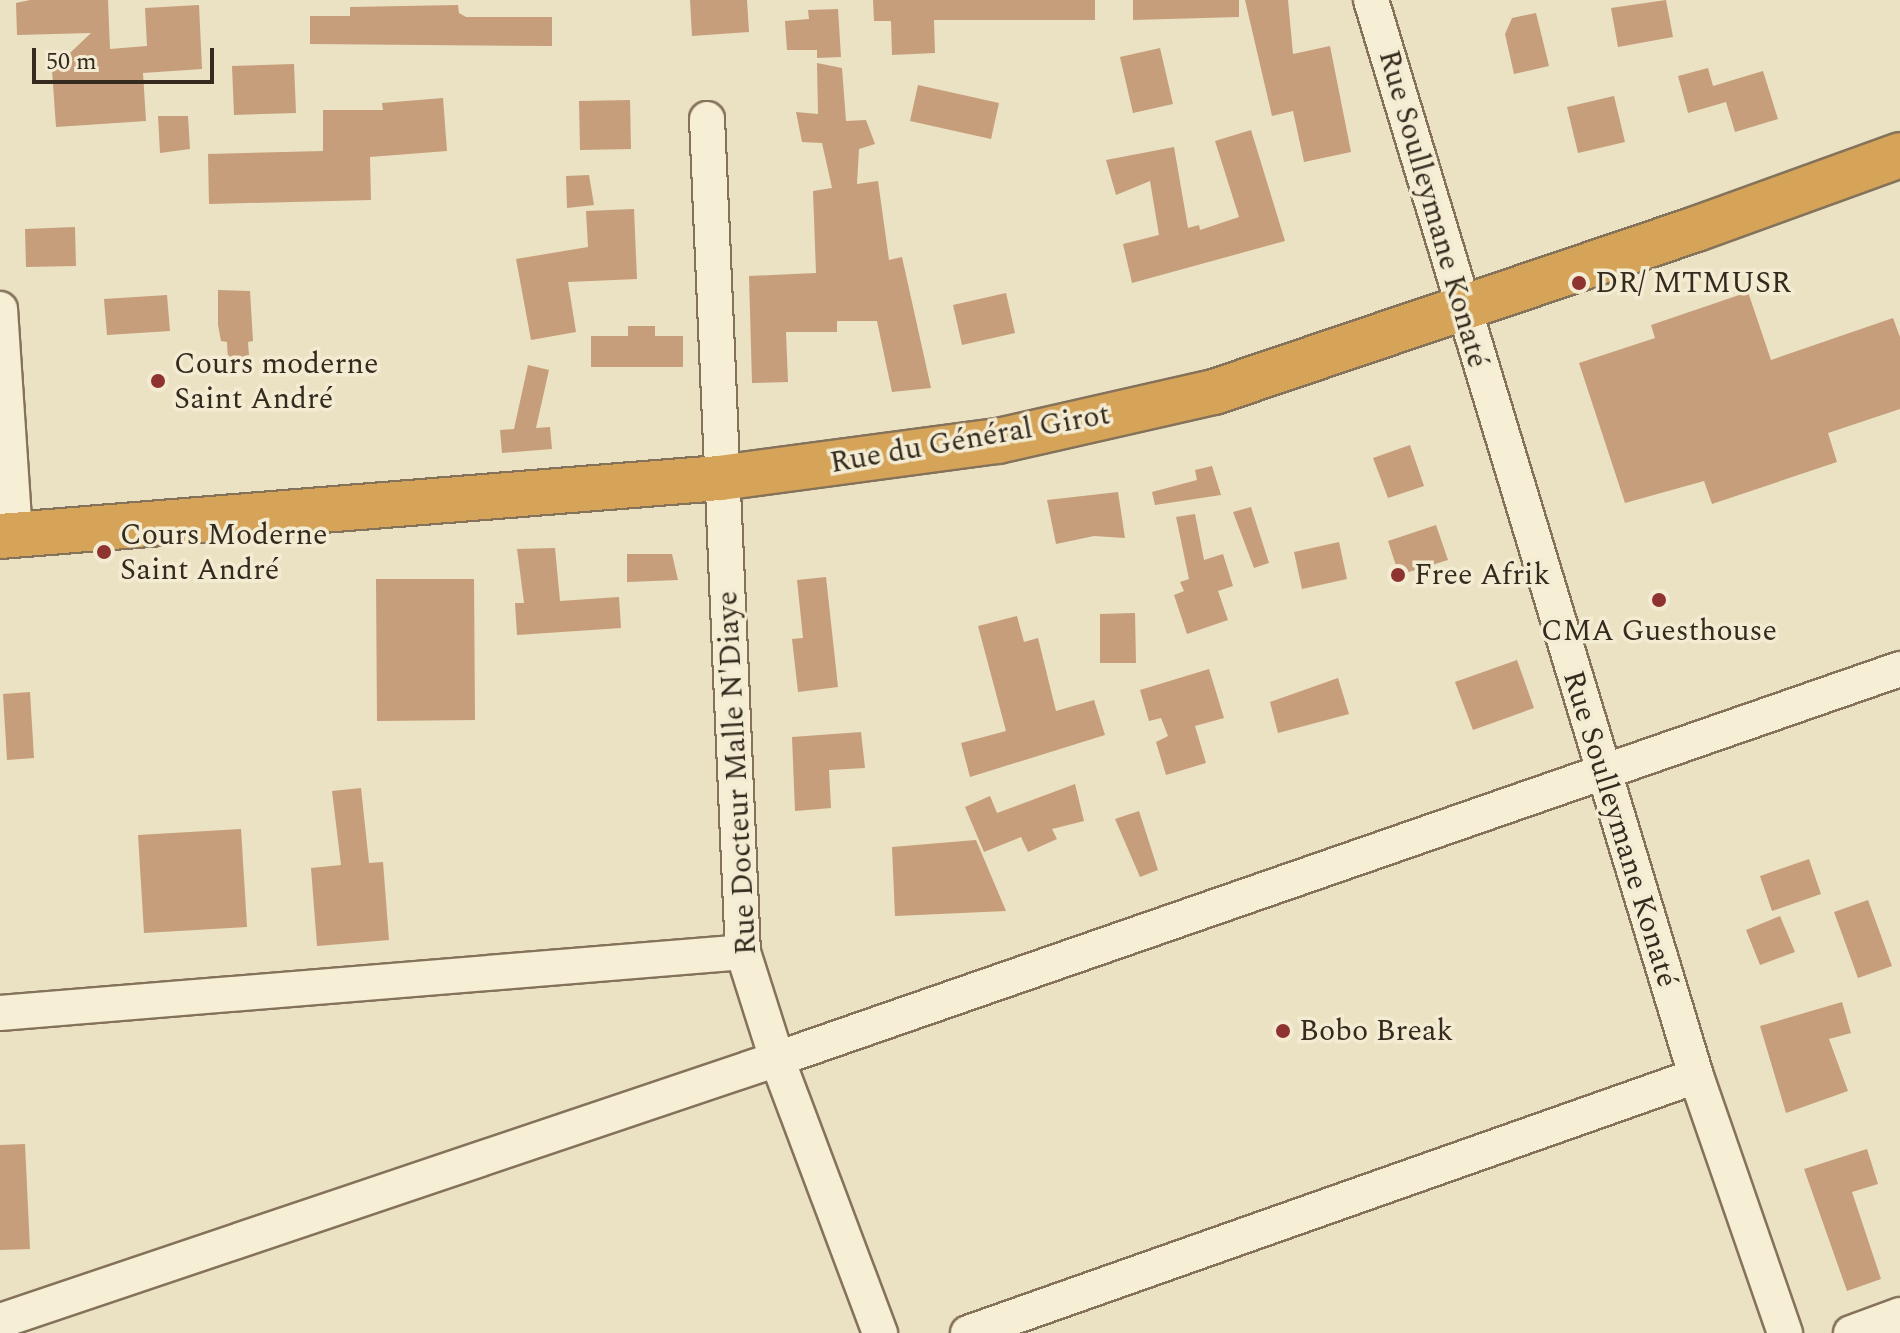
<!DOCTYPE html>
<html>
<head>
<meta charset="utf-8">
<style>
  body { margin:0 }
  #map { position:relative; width:1900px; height:1333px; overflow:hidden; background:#ebe1c3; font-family:Spectral,serif }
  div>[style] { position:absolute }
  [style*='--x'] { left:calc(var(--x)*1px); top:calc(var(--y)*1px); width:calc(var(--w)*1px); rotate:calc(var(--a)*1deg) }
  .building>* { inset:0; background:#c69e7b }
  .roads { filter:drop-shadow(2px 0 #84725b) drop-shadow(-2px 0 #84725b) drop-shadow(0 2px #84725b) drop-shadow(0 -2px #84725b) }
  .minor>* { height:34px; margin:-17px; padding:0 17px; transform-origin:17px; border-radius:17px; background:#f6eed5 }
  .highway>* { height:44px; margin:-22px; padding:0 22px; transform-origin:22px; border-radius:22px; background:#d5a459 }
  .dots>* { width:22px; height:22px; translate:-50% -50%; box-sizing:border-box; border:4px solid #f3ebd2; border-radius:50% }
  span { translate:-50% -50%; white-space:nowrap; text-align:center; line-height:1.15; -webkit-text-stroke:7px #f3ebd2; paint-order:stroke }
  .street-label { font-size:30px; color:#342a1e }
  .poi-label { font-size:30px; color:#342a1e }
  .left { translate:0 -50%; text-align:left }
  .scale { position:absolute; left:32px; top:48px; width:182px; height:36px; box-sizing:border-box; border:4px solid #342a1e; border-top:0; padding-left:10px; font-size:24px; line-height:28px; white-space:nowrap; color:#342a1e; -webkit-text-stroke:6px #f3ebd2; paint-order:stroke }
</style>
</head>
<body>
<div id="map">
  <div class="building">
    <i style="clip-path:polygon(30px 0,108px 0,110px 49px,147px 46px,145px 8px,199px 5px,202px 69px,143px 73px,146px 121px,56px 127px,52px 70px,91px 33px,17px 35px,16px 3px)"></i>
    <i style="clip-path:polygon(690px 0,747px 0,749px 32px,692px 36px)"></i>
    <i style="clip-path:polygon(873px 0,1095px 0,1095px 20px,934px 20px,935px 53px,892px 55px,891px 21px,874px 21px)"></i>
    <i style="clip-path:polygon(1133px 0,1239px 0,1239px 17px,1133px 20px)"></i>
    <i style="clip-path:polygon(1245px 0,1288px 0,1293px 54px,1330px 46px,1351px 152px,1304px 162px,1293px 111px,1272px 116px)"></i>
    <i style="clip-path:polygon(1666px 0,1673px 37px,1618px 47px,1611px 8px)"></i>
    <i style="clip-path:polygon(458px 5px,459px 13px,466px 17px,552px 17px,552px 46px,310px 44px,310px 16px,350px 16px,350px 7px)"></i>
    <i style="clip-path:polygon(838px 9px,841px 57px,817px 58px,817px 50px,787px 50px,785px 21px,809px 19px,808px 10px)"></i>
    <i style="clip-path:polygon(1536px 13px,1549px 66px,1514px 74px,1505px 34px,1512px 18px)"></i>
    <i style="clip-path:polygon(1160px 48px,1173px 104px,1133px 113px,1120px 57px)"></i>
    <i style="clip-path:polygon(817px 63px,842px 68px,846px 121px,866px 120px,875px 144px,859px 149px,857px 184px,878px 181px,889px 260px,902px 257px,931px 388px,892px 392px,877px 321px,837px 321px,837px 332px,786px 332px,788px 382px,752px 383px,749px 276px,816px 273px,813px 191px,832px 188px,822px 143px,802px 142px,796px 112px,818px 114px)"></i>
    <i style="clip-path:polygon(294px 64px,296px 113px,234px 115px,232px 66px)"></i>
    <i style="clip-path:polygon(1708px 68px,1713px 86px,1763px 71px,1778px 119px,1735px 132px,1726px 102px,1688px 113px,1678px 76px)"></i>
    <i style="clip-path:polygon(918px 85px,999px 103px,991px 139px,910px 121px)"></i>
    <i style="clip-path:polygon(1614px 96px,1625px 142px,1578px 153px,1567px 107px)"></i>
    <i style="clip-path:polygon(443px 98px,447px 151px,370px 157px,371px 200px,209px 204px,208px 154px,323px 151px,323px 110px,383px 110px,382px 103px)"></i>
    <i style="clip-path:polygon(630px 100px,631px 149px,580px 150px,579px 101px)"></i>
    <i style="clip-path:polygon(158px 116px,188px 116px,190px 149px,160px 153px)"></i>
    <i style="clip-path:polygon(1251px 130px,1285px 241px,1132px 283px,1123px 244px,1159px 235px,1150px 181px,1116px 195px,1106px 160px,1174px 147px,1188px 228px,1199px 225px,1200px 230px,1239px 217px,1215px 141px)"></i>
    <i style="clip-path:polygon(589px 175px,594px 205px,567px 208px,566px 176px)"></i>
    <i style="clip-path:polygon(634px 209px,637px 279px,568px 282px,576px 332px,531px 340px,516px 259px,588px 247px,586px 211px)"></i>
    <i style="clip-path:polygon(75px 227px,76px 266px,26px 267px,25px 229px)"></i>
    <i style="clip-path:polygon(218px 290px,250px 291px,253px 341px,248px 342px,249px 355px,228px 361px,227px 342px,221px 341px,218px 325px)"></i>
    <i style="clip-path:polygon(1748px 292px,1771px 360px,1893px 318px,1900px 337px,1900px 409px,1828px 433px,1837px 462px,1712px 504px,1704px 481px,1625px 503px,1579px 363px,1655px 338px,1651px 325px)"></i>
    <i style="clip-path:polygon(1006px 293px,1015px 333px,962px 345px,953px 305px)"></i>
    <i style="clip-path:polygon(167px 295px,170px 331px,107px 335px,104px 299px)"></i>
    <i style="clip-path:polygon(628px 326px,655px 326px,655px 336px,683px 336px,683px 367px,591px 367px,591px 336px,628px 336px)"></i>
    <i style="clip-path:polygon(528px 365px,549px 370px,536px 428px,550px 427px,552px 449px,502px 453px,500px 430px,514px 429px)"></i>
    <i style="clip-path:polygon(1410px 445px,1424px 486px,1388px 498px,1373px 458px)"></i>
    <i style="clip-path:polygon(1212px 466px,1221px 495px,1155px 505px,1152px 492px,1197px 480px,1195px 470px)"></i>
    <i style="clip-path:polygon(1118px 492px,1125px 538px,1094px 536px,1056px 544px,1047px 500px)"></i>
    <i style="clip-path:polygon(1251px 507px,1269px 563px,1254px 568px,1233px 512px)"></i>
    <i style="clip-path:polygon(1195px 514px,1204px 560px,1223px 554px,1233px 586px,1218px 591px,1228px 620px,1187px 634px,1174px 595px,1184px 591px,1180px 582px,1189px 579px,1176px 517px)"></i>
    <i style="clip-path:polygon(1436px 525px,1448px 560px,1399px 575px,1388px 541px)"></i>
    <i style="clip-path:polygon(1339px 542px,1347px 579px,1302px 589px,1294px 552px)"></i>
    <i style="clip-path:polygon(555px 548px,560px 601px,619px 597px,621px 628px,517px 635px,515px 603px,524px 603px,517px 549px)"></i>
    <i style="clip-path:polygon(627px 554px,672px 554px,678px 580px,627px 582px)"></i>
    <i style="clip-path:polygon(826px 577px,838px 687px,798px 692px,792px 639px,803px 638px,797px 580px)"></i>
    <i style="clip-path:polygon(376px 579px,474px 579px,475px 720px,377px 721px)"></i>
    <i style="clip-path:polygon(1135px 613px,1136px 663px,1100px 663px,1100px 614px)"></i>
    <i style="clip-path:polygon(1017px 616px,1024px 642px,1038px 638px,1056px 711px,1094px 700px,1105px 735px,970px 777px,961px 743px,1006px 731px,978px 626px)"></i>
    <i style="clip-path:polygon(1517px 660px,1534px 708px,1473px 730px,1455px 682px)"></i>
    <i style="clip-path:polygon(1209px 669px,1224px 718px,1195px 726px,1206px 763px,1166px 775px,1156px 742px,1168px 736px,1161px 718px,1149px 721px,1140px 690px)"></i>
    <i style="clip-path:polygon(1338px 678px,1349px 714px,1278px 733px,1270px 702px)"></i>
    <i style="clip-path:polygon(30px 692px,34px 758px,7px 760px,3px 694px)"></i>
    <i style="clip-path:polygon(861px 732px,865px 768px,829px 770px,831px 808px,795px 811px,792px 737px)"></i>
    <i style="clip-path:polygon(1075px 784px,1084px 821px,1052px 829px,1057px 839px,1028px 852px,1021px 837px,984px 852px,965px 807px,990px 796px,997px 813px)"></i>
    <i style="clip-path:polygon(361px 788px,369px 863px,383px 862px,389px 940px,317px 946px,311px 868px,341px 865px,332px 791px)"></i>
    <i style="clip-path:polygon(1139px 811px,1158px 870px,1140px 877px,1115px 819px)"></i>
    <i style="clip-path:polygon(241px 829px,247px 927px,144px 933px,138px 835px)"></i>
    <i style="clip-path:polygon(976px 840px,1006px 911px,895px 916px,892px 847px)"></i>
    <i style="clip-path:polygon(1809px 859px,1821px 894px,1772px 911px,1760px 876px)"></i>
    <i style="clip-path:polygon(1868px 900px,1892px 966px,1858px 978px,1834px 912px)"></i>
    <i style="clip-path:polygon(1780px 916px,1795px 952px,1760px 965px,1746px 930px)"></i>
    <i style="clip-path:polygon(1842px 1002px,1851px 1033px,1829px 1039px,1848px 1091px,1786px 1113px,1760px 1026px)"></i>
    <i style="clip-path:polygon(25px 1144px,30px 1249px,0 1250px,0 1145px)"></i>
    <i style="clip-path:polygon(1867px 1149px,1878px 1184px,1852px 1192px,1881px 1279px,1847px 1291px,1804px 1169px)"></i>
  </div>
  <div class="roads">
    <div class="minor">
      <i style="--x:1371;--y:0;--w:1124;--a:73.19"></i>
      <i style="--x:1696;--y:1076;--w:272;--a:70.9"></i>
      <i style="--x:707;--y:119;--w:834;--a:87.53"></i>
      <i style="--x:743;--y:952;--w:112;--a:72.4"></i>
      <i style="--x:777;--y:1059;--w:293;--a:69.4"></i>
      <i style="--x:0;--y:309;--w:226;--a:86.2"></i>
      <i style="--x:0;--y:1013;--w:745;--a:-4.69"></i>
      <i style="--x:0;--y:1321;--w:820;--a:-18.63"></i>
      <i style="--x:777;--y:1059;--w:1189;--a:-19.15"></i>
      <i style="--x:968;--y:1333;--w:772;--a:-19.44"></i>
      <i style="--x:1851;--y:1333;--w:52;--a:-20.2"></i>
    </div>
    <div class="highway">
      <i style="--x:0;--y:536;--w:722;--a:-4.61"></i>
      <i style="--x:720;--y:478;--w:280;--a:-7.6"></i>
      <i style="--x:998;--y:441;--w:221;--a:-12.8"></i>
      <i style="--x:1214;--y:392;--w:509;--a:-18.68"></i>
      <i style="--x:1696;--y:229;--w:217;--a:-19.9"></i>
    </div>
  </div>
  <div class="dots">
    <i style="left:1579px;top:283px;background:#8e332f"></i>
    <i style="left:158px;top:381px;background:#8e332f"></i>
    <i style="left:104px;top:552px;background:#8e332f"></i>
    <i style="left:1398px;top:575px;background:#8e332f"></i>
    <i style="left:1659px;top:600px;background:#8e332f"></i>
    <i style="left:1283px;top:1031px;background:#8e332f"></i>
  </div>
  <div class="street-label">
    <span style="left:1433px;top:209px;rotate:74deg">Rue Soulleymane Konaté</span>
    <span style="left:970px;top:439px;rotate:-10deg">Rue du Général Girot</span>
    <span style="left:737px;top:773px;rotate:-93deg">Rue Docteur Malle N'Diaye</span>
    <span style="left:1620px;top:829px;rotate:73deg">Rue Soulleymane Konaté</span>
  </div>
  <div class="poi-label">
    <span class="left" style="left:1595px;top:283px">DR/ MTMUSR</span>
    <span class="left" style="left:174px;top:381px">Cours moderne<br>Saint André</span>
    <span class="left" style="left:120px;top:552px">Cours Moderne<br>Saint André</span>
    <span class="left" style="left:1414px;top:575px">Free Afrik</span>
    <span style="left:1659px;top:631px">CMA Guesthouse</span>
    <span class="left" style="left:1299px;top:1031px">Bobo Break</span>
  </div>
  <div class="scale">50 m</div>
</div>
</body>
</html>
